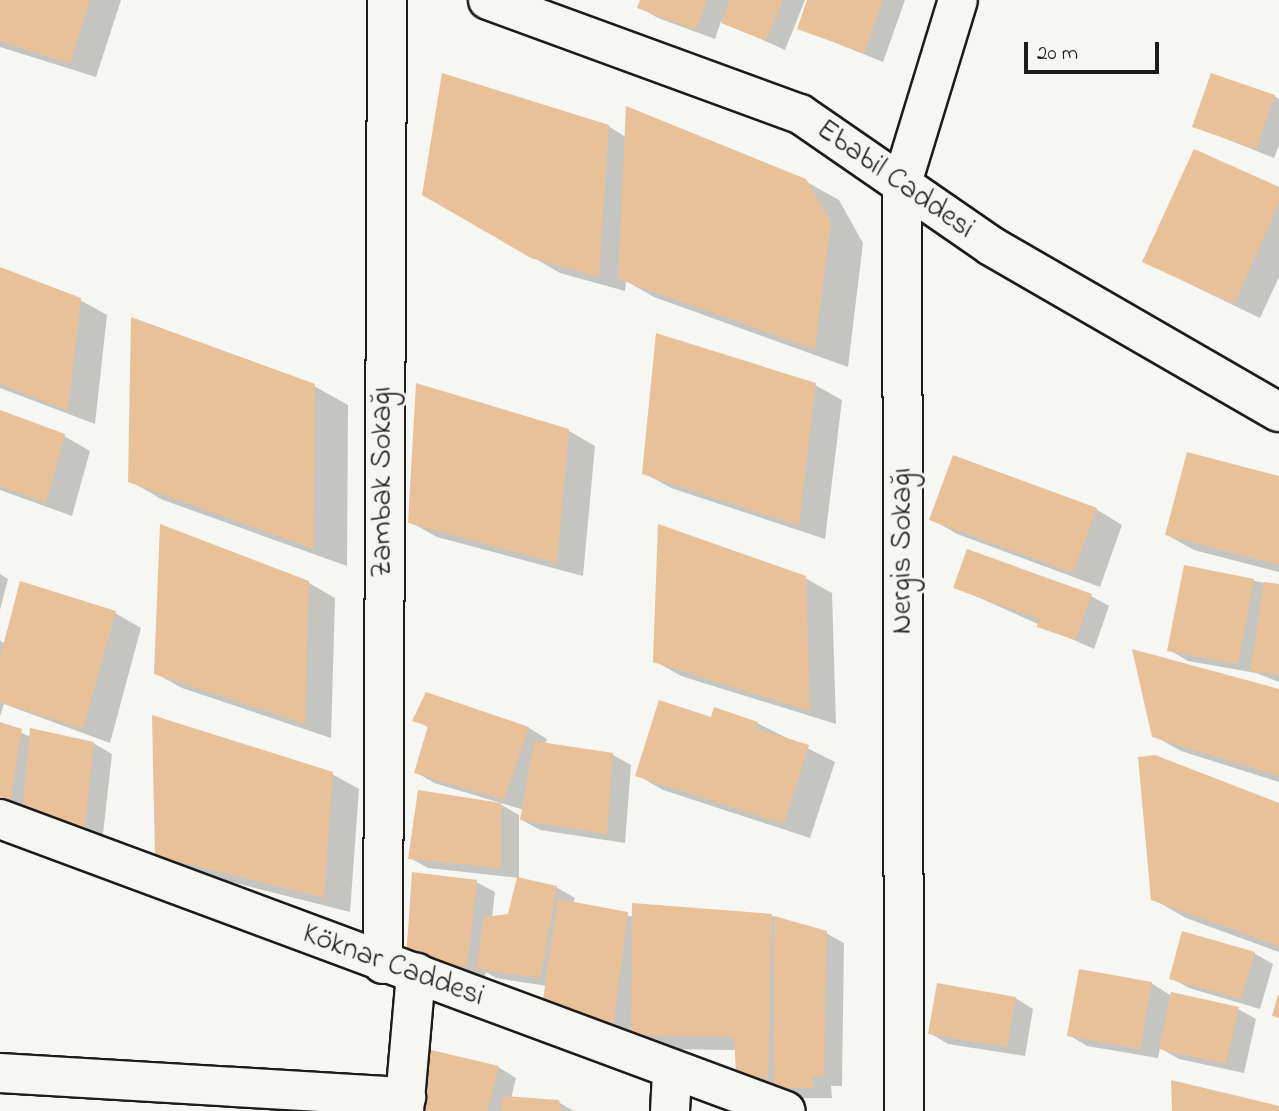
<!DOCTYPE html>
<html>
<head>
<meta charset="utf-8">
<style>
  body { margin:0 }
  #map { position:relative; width:1279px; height:1111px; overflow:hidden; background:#f6f6f2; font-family:"Indie Flower",sans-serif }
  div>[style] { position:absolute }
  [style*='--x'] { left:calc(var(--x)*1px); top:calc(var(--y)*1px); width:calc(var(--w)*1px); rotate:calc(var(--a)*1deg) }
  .shadow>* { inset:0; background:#0003 }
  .building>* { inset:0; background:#e8c198 }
  .roads { filter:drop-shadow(2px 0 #1c1c1c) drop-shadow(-2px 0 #1c1c1c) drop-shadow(0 2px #1c1c1c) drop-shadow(0 -2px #1c1c1c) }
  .street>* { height:38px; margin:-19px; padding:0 19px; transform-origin:19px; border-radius:19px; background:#f6f6f2 }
  .secondary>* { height:38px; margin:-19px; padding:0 19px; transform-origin:19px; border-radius:19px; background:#f6f6f2 }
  span { translate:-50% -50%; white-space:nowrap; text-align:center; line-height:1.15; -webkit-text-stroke:6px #f6f6f2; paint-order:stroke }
  .street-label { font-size:30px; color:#1c1c1c }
  .scale { position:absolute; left:1024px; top:42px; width:135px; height:32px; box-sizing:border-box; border:4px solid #1c1c1c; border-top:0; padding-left:9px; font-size:21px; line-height:24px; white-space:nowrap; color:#1c1c1c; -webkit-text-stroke:5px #f6f6f2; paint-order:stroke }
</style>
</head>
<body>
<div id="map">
  <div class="shadow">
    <i style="clip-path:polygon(0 0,121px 0,96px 77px,0 47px)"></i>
    <i style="clip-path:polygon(642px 0,805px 0,785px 50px,721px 21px,715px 39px,658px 18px,639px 7px)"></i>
    <i style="clip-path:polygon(809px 0,905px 0,883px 62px,799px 28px)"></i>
    <i style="clip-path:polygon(1274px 96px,1279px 99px,1279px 145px,1274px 158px,1194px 126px)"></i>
    <i style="clip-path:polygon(608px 126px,626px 137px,805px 181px,839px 200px,863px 243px,848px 367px,654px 297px,626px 281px,625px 291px,560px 273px,424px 194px)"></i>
    <i style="clip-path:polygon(1279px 189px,1279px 277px,1260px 318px,1144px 262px)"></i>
    <i style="clip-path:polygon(0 269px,80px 300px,107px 315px,95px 424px,0 388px)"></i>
    <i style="clip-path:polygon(815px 385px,842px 400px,825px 539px,671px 488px,644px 473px)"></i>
    <i style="clip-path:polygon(314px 386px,348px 405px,347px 566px,163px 500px,130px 481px)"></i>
    <i style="clip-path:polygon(0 412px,64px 436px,90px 451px,72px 516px,0 490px)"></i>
    <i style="clip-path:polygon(569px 431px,595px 446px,583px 576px,437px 537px,410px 522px)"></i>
    <i style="clip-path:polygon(1279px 478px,1279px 572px,1194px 550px,1167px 535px)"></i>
    <i style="clip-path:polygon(1096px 509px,1122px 525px,1100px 587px,957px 534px,931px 519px)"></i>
    <i style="clip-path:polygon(1186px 567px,1279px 586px,1279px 682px,1256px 673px,1188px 661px,1169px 650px)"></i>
    <i style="clip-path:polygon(0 574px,8px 579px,0 610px)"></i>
    <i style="clip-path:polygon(805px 578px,832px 593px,836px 724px,681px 676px,655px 661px)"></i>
    <i style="clip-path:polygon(309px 583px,335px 598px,331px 738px,182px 688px,155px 673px)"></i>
    <i style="clip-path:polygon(955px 587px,1091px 596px,1109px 606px,1094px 649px)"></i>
    <i style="clip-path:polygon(115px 613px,141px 628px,110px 743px,4px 704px,0 716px,0 641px,6px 644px)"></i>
    <i style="clip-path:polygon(1279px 691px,1279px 782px,1181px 751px,1154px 736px)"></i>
    <i style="clip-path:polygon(712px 719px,757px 723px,835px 762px,810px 838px,663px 790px,637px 775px)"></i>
    <i style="clip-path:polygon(415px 720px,529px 728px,547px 739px,545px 744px,613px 755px,631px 765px,625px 843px,540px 830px,522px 820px,524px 810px,434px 783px,416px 772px,429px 728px)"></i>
    <i style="clip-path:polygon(0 724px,31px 737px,93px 743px,112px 754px,102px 843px,0 812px)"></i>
    <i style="clip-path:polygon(332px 774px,359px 789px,350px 912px,183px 870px,156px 855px)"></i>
    <i style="clip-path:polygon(500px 804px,519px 815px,519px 880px,556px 887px,575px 898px,573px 904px,634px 917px,771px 916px,826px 933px,844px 943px,842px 1086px,831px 1086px,832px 1098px,794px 1098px,764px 1088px,737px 1072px,736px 1050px,659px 1049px,561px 1023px,547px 986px,496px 978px,486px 972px,485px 976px,427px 967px,476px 882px,495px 892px,492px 918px,509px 916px,519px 878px,428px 868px,410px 858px)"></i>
    <i style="clip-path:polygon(1279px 805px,1279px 952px,1186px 918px,1153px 899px)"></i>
    <i style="clip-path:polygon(1254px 953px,1273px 964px,1260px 1009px,1189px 988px,1171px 978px)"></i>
    <i style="clip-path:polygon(1151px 983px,1172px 996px,1238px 1009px,1256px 1019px,1244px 1073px,1179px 1059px,1160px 1048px,1158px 1058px,1087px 1046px,1069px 1035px)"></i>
    <i style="clip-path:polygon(1015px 998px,1033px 1009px,1025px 1056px,948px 1044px,930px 1033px)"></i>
    <i style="clip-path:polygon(498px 1067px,516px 1078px,511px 1099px,558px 1102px,574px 1111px,413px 1111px)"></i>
  </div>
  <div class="building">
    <i style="clip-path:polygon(0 0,90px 0,70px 64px,0 41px)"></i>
    <i style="clip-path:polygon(640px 0,707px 0,696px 30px,637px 8px)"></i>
    <i style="clip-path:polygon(730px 0,783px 0,766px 41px,721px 23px)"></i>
    <i style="clip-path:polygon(807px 0,883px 0,864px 53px,797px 29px)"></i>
    <i style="clip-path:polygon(442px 73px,609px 125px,599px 277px,531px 258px,422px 195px)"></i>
    <i style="clip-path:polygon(1211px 73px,1275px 95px,1256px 149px,1192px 127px)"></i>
    <i style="clip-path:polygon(626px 106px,806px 179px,831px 222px,815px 349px,618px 279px)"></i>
    <i style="clip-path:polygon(1194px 149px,1279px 187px,1279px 204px,1234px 304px,1142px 262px)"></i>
    <i style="clip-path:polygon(0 267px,81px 298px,68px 411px,0 384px)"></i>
    <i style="clip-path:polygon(131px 317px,315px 384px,314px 549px,128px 482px)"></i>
    <i style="clip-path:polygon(656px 333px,816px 383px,799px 526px,642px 474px)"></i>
    <i style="clip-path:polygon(416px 383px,569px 429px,557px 563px,408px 523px)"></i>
    <i style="clip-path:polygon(0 410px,65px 434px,46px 503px,0 486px)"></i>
    <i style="clip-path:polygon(1187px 452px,1279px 476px,1279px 565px,1165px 535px)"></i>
    <i style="clip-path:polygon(953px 455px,1097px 508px,1073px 573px,929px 520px)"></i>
    <i style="clip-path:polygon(160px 524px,309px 581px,305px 724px,154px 674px)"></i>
    <i style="clip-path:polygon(658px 524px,806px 576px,810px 711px,653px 662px)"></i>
    <i style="clip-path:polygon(967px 549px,1092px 594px,1075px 640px,1037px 627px,1039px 619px,953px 588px)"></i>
    <i style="clip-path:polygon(1184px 565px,1254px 579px,1238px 664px,1167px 651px)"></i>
    <i style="clip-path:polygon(20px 581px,116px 611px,83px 729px,0 702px,0 658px)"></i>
    <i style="clip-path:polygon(1264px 582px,1279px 584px,1279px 675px,1250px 671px)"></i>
    <i style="clip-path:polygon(1132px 649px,1279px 689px,1279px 776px,1152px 737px)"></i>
    <i style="clip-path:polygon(426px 692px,529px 727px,504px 800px,414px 773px,428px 726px,412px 721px)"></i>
    <i style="clip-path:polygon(659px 700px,711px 717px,714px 707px,758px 722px,755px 728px,809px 745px,784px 824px,635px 776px)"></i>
    <i style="clip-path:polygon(152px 715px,333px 772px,324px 898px,155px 856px)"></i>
    <i style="clip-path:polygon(0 722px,22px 729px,9px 811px,0 809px)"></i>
    <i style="clip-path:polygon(30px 728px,94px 742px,84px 834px,22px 815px)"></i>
    <i style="clip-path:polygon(534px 741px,613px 753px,607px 834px,520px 820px)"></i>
    <i style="clip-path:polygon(1155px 755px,1279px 803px,1279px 946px,1151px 900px,1138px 757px)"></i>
    <i style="clip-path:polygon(418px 790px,501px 803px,501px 868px,408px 859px)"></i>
    <i style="clip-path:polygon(412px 872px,477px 880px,467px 967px,406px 958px)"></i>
    <i style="clip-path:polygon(517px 877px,557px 886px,540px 978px,476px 969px,484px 917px,508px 914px)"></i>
    <i style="clip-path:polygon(558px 899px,628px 912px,613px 1027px,541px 1013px)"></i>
    <i style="clip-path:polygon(632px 903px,772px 914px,768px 1079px,736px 1073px,734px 1037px,631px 1035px)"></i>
    <i style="clip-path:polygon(774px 916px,827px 931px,824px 1076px,813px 1076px,814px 1088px,774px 1088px)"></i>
    <i style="clip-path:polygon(1182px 931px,1255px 952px,1241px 999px,1169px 979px)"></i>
    <i style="clip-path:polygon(1079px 969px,1152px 982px,1140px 1049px,1067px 1036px)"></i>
    <i style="clip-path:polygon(937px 983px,1016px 997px,1007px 1047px,928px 1034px)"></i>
    <i style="clip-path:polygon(1171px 992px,1239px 1007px,1226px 1064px,1159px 1049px)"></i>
    <i style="clip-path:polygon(1278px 995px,1279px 995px,1279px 1018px,1272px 1016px)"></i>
    <i style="clip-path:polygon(423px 1048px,499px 1066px,487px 1111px,412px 1111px)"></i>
    <i style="clip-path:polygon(1171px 1080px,1279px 1106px,1279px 1111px,1172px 1111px)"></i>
    <i style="clip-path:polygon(503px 1096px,559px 1100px,562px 1111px,501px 1111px)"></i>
  </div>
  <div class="roads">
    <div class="street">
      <i style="--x:0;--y:819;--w:838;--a:20.38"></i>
      <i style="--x:383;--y:964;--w:964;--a:-89.76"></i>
      <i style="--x:0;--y:1073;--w:407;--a:3.4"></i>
      <i style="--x:404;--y:1111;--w:139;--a:-85"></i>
      <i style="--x:670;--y:1111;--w:39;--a:-87"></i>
      <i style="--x:904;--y:1111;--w:928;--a:-90.12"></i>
      <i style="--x:902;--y:183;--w:191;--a:-73"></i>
    </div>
    <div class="secondary">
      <i style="--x:488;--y:0;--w:332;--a:20.1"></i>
      <i style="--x:800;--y:114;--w:232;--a:34.6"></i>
      <i style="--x:991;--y:246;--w:332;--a:30"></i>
    </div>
  </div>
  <div class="street-label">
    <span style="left:895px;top:180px;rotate:35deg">Ebabil Caddesi</span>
    <span style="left:383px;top:482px;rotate:-90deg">Zambak Sokağı</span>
    <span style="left:903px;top:551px;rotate:-90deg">Nergis Sokağı</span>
    <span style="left:393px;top:966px;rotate:20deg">Köknar Caddesi</span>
  </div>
  <div class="scale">20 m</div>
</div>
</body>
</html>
